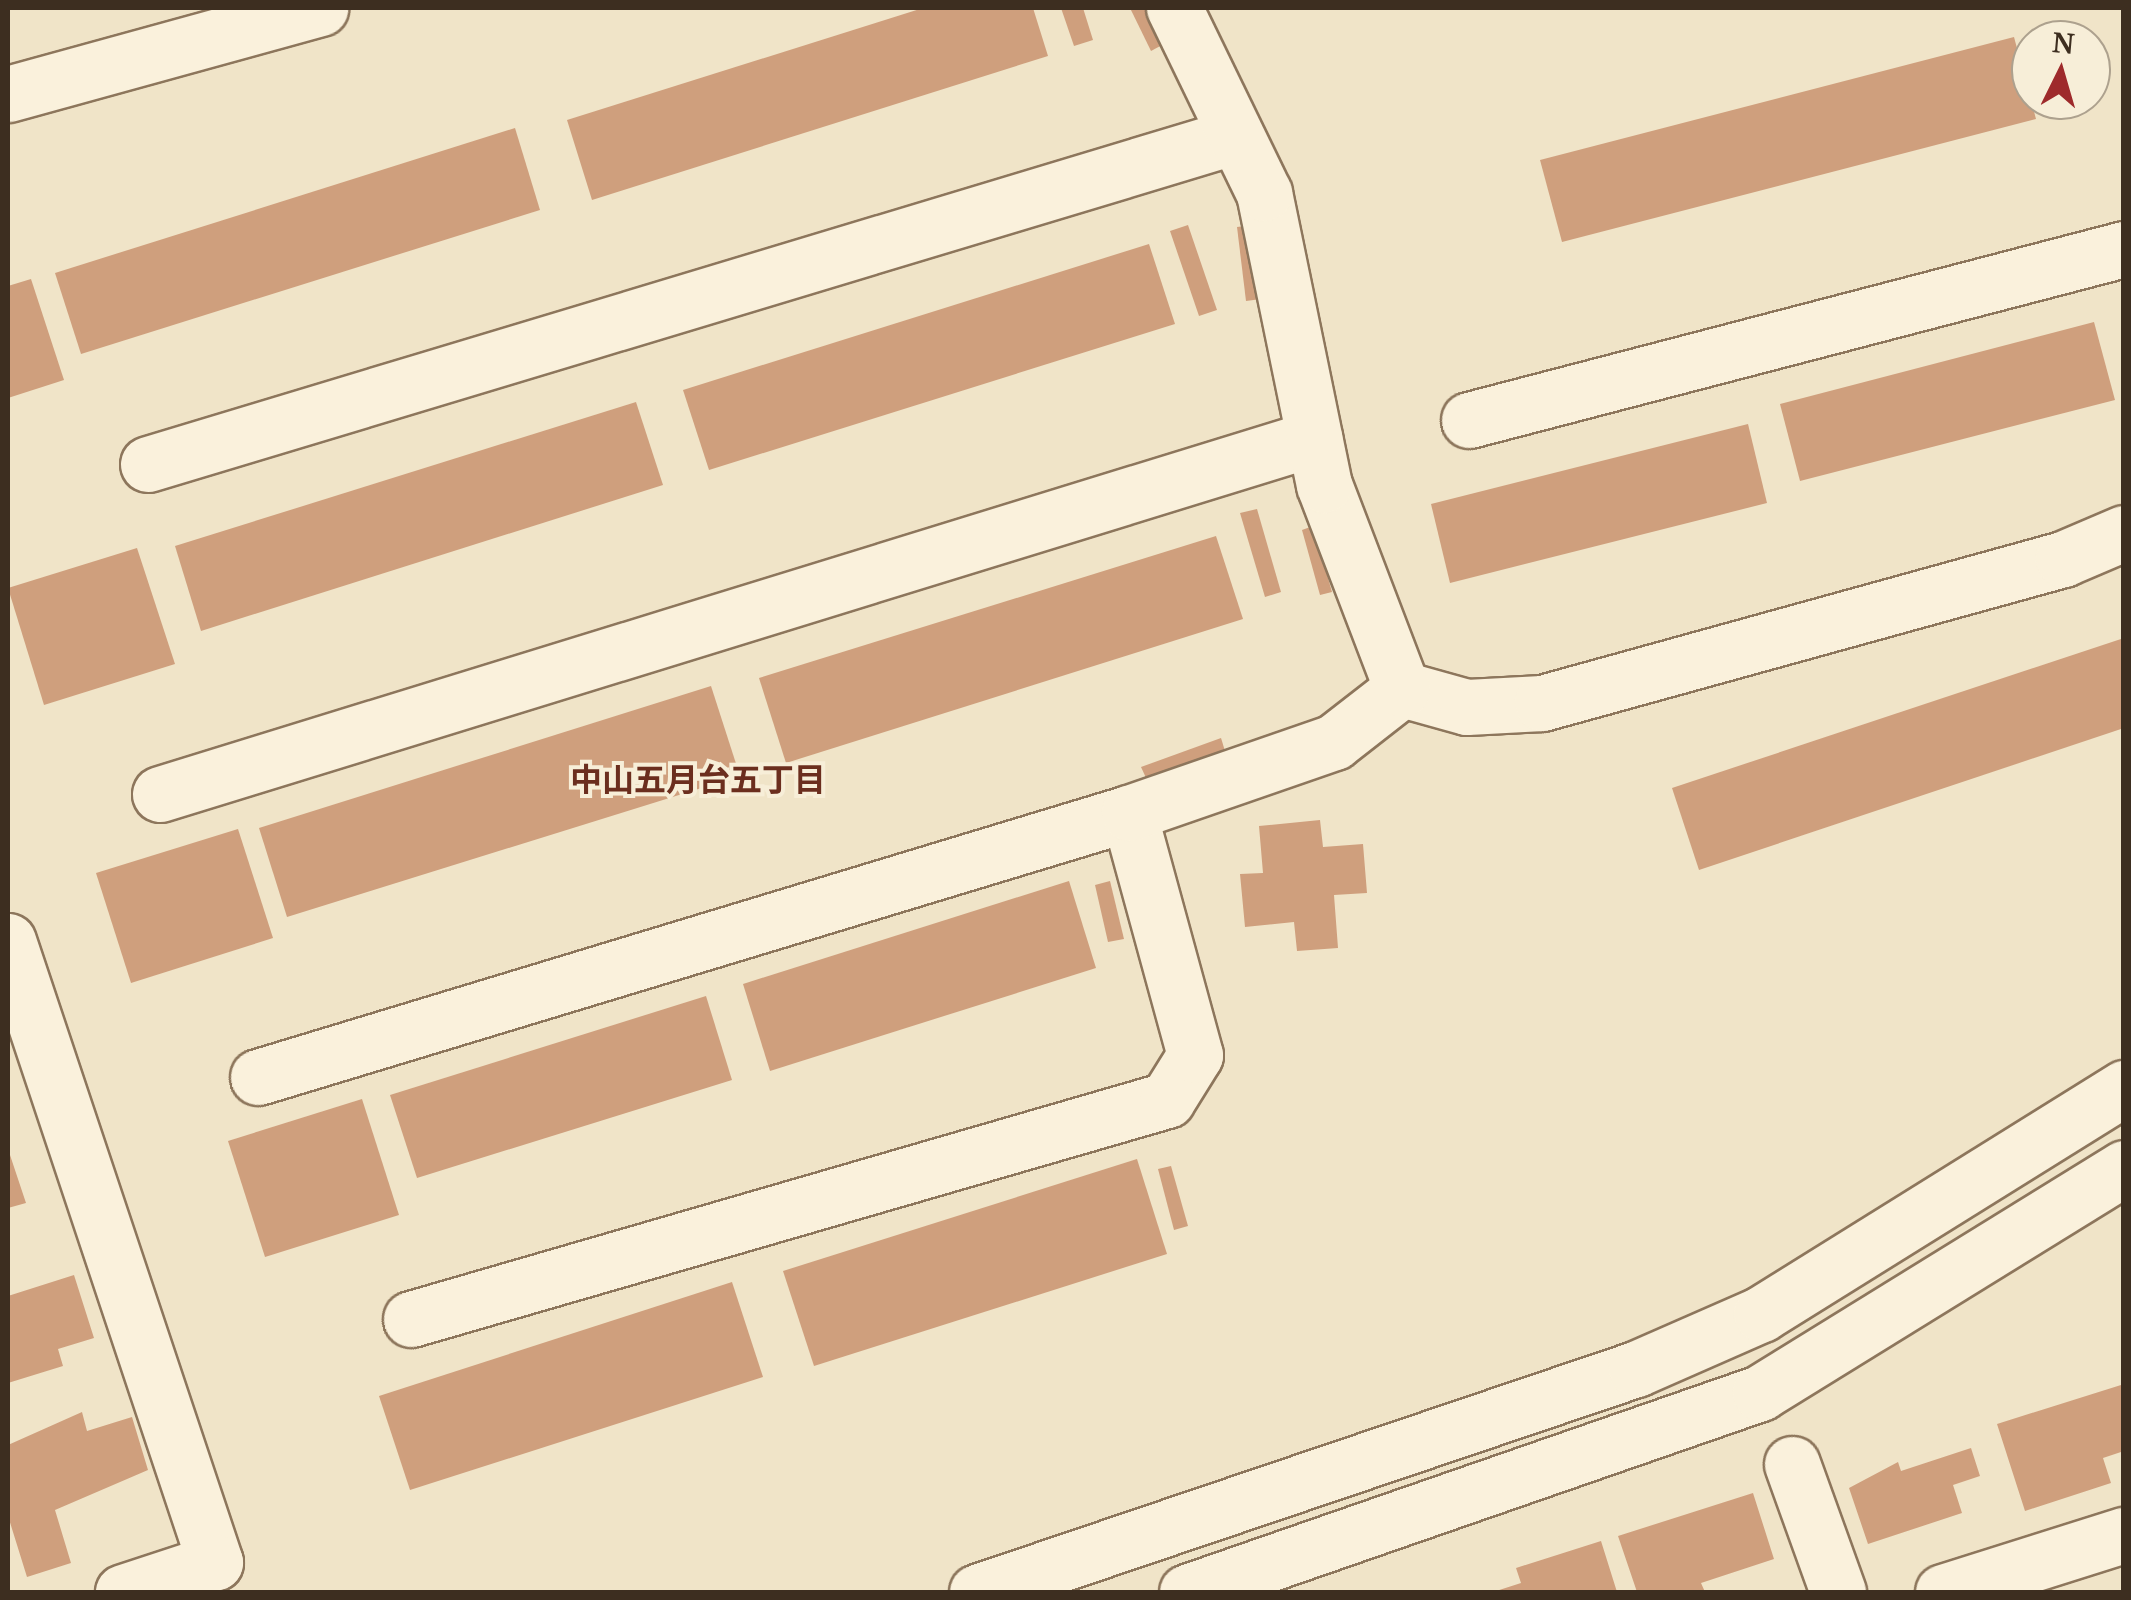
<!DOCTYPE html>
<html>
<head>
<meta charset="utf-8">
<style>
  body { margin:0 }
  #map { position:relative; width:2131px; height:1600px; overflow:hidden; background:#f0e4c8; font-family:"Noto Serif","Noto Sans JP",serif }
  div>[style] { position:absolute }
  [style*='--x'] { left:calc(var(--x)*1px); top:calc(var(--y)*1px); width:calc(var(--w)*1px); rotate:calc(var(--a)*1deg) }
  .building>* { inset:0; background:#cf9f7d }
  .roads { filter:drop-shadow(2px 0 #8d765c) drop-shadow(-2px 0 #8d765c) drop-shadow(0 2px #8d765c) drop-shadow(0 -2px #8d765c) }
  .minor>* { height:55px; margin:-27.5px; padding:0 27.5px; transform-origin:27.5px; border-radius:27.5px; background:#faf1dc }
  span { translate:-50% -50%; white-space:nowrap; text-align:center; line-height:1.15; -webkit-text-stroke:8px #f7eed8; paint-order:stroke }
  .neighbourhood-label { font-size:32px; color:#6b2e1e; font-weight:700 }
  .frame { position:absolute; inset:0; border:10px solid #3d2e20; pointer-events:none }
  .north { position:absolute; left:2011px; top:20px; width:100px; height:100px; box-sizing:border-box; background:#f7eed8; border:2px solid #ada18e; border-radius:50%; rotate:5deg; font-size:28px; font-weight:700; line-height:40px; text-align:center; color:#3d2e20 }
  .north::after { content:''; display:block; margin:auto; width:35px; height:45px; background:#9e2a2b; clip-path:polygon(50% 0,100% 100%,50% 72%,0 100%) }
</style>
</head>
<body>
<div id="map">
  <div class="building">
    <i style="clip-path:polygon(923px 8px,1033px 8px,1048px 56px,592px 200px,567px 120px)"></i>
    <i style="clip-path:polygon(1061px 8px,1083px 8px,1093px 40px,1074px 46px)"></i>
    <i style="clip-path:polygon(1130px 8px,1145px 8px,1164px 44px,1151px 51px)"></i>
    <i style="clip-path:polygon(2014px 37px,2036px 119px,1562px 242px,1540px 160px)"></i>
    <i style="clip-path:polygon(515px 128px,540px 210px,81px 354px,55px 273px)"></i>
    <i style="clip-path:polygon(1188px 225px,1217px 310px,1199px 316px,1170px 231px)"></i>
    <i style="clip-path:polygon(1253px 225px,1261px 299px,1246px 301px,1237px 227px)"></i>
    <i style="clip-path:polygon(1149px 244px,1175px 324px,709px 470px,683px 390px)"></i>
    <i style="clip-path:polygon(31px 279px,64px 380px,8px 398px,8px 286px)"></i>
    <i style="clip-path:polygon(2094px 322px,2115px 400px,1800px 481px,1780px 404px)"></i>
    <i style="clip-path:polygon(636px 402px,663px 485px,201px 631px,175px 546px)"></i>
    <i style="clip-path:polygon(1748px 424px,1767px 503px,1450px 583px,1431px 504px)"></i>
    <i style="clip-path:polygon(1257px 509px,1281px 592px,1265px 597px,1240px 513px)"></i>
    <i style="clip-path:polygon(1313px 526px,1332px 592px,1320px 595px,1302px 530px)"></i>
    <i style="clip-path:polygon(1216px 536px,1243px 619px,786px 763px,759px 678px)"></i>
    <i style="clip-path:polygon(137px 548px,175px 664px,44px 705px,8px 588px)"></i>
    <i style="clip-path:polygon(2124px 638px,2124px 728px,1699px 870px,1672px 788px)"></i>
    <i style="clip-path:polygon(711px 686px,740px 776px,287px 917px,259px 828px)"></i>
    <i style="clip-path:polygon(1221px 738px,1225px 751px,1147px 780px,1141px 767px)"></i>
    <i style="clip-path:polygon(1320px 820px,1323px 847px,1363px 844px,1367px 893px,1334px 895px,1338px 948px,1297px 951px,1294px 922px,1245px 927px,1240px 874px,1263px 873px,1259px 826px)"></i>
    <i style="clip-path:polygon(238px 829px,273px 938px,131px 983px,96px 873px)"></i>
    <i style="clip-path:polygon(1069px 881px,1096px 968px,770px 1071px,743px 984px)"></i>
    <i style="clip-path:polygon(1110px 881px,1124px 939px,1108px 942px,1095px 885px)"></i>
    <i style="clip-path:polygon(706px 996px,732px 1080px,417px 1178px,390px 1095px)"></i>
    <i style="clip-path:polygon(362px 1099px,399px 1215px,265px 1257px,228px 1141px)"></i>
    <i style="clip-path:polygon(8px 1149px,26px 1203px,8px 1208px)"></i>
    <i style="clip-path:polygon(1137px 1159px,1167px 1254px,814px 1366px,783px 1271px)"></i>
    <i style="clip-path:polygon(1171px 1166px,1188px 1226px,1174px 1230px,1158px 1169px)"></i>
    <i style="clip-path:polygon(74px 1275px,94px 1338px,58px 1349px,63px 1366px,8px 1383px,8px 1296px)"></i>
    <i style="clip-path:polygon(732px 1282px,763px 1377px,410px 1490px,379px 1396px)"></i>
    <i style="clip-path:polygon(2121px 1385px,2124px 1451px,2103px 1458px,2111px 1483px,2025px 1511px,1997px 1424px)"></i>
    <i style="clip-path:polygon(82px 1412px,87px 1431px,132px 1417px,148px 1470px,55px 1510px,71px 1563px,27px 1577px,8px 1516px,8px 1445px)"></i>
    <i style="clip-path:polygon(1971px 1448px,1980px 1476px,1953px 1485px,1962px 1513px,1868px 1544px,1849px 1488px,1898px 1462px,1901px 1471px)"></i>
    <i style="clip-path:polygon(1753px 1493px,1774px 1559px,1701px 1583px,1705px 1592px,1637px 1592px,1618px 1536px)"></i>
    <i style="clip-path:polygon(1601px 1541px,1617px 1592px,1493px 1592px,1521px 1583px,1516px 1568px)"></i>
  </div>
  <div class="roads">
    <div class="minor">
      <i style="--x:8;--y:94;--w:324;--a:-15.4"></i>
      <i style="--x:1469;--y:420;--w:677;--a:-14.63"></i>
      <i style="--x:148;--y:464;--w:1136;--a:-16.78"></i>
      <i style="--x:1402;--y:689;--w:67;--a:15.5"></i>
      <i style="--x:1467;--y:707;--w:75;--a:-3.1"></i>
      <i style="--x:1542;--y:703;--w:541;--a:-15.45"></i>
      <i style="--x:2063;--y:559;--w:66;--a:-23.1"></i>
      <i style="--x:160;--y:794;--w:1208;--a:-17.14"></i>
      <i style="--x:8;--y:941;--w:655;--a:71.57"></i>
      <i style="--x:215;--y:1562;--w:97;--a:161.9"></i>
      <i style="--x:258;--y:1077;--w:910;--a:-16.86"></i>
      <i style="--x:411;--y:1319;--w:787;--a:-16.16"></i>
      <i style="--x:1167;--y:1100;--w:53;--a:-58.1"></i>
      <i style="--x:1195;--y:1055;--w:251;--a:-105.3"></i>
      <i style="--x:1129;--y:813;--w:217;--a:-19.1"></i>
      <i style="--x:1334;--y:742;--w:86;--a:-37.9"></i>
      <i style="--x:1402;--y:689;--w:218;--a:-110.9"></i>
      <i style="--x:1324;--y:485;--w:298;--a:-101.6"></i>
      <i style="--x:1264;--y:193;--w:206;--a:-115.9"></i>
      <i style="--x:1792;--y:1464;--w:136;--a:70.2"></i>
      <i style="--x:977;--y:1592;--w:696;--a:-18.7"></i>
      <i style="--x:1636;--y:1369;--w:137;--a:-23.7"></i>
      <i style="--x:1761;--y:1314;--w:428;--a:-31.9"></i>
      <i style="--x:1187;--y:1592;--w:607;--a:-19.15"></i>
      <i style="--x:1760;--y:1393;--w:428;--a:-31.7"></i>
      <i style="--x:1943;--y:1592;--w:190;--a:-17.5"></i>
    </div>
  </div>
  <div class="neighbourhood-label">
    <span style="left:698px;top:779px">中山五月台五丁目</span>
  </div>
  <div class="frame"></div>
  <div class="north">N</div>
</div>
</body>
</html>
